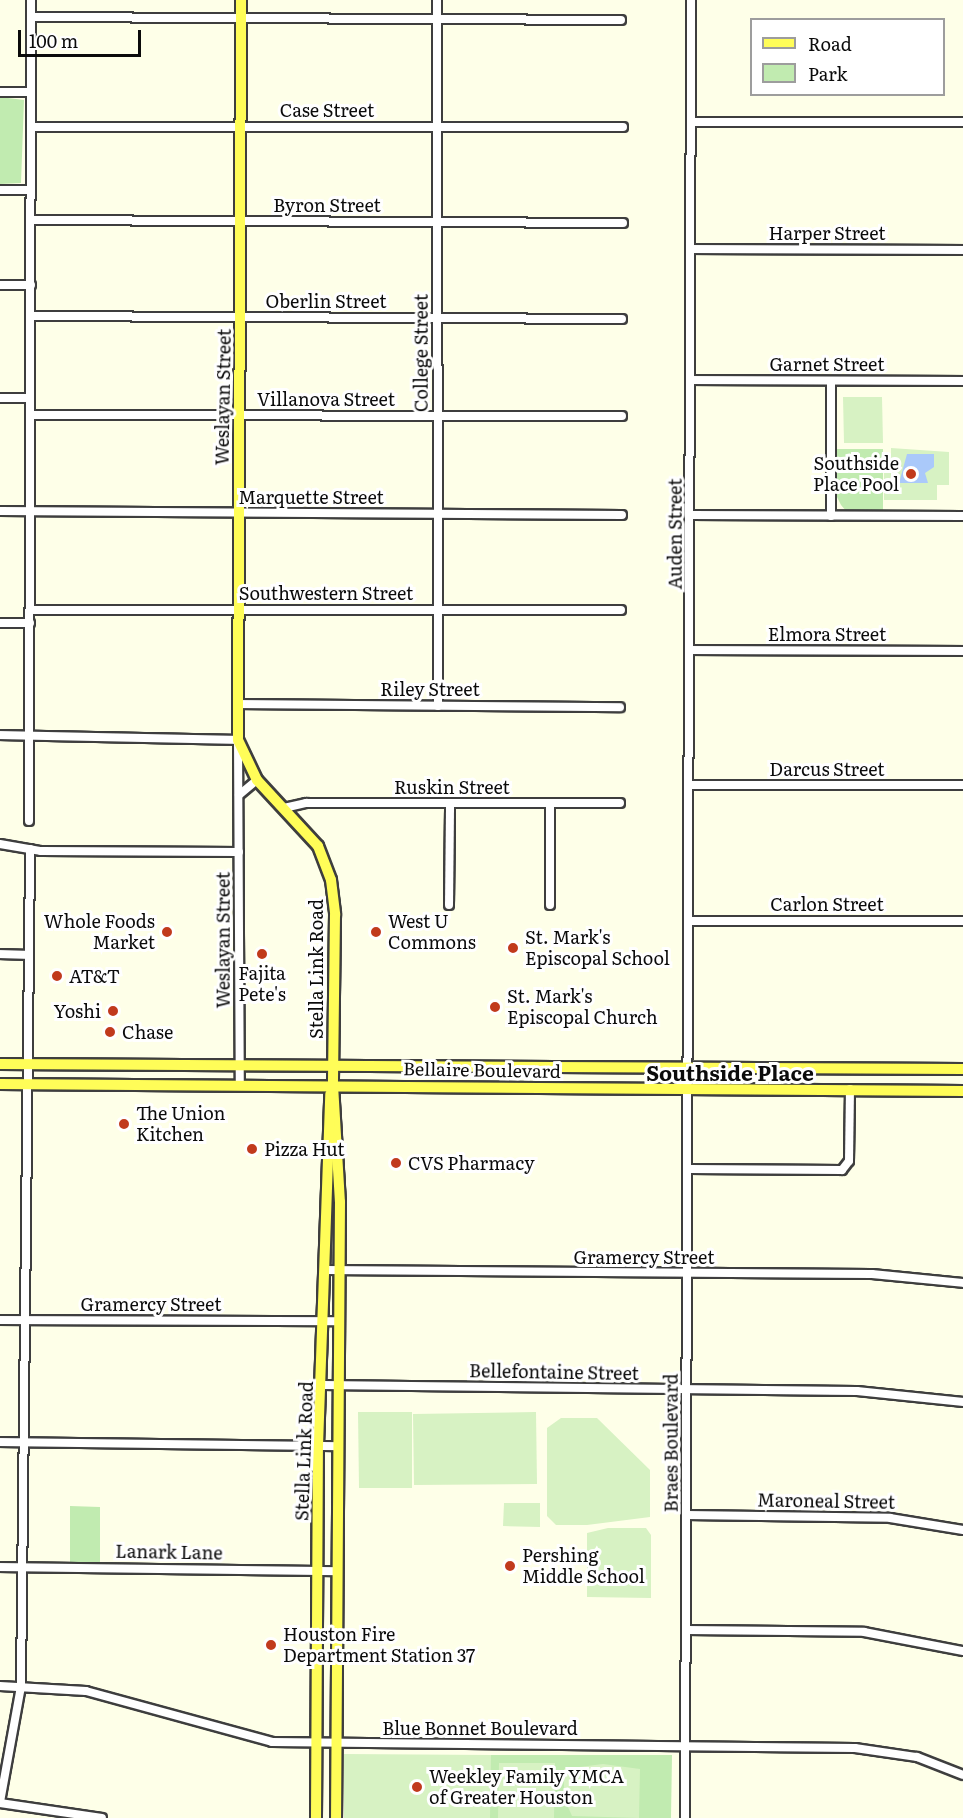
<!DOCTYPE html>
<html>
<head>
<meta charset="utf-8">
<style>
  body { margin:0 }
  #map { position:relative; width:963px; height:1818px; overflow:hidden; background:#feffe8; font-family:Literata,serif }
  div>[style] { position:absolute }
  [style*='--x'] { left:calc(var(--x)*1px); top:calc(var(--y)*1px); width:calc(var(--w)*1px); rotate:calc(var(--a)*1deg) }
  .green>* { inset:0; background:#c1ebb0 }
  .pitch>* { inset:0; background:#d7f2c3 }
  .water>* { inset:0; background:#aac9fa }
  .roads { filter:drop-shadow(2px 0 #3e3e3e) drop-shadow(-2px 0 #3e3e3e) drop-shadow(0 2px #3e3e3e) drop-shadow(0 -2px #3e3e3e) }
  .minor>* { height:8px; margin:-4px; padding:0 4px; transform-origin:4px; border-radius:4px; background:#fff }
  .major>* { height:10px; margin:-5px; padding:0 5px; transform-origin:5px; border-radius:5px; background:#fffd58 }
  .dots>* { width:16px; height:16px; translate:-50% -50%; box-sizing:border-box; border:3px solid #fff; border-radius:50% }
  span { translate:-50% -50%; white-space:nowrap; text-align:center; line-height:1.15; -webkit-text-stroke:6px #fff; paint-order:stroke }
  .street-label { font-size:18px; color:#0b0b0b }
  .poi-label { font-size:18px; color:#0b0b0b }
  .right { translate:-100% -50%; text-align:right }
  .left { translate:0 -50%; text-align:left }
  .quarter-label { font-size:21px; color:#0b0b0b; font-weight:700 }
  .legend { position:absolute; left:750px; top:18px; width:195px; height:78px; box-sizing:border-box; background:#fff; border:2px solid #9d9d9d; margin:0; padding:8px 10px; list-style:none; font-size:18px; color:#0b0b0b }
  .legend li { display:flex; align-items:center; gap:12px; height:30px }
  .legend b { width:30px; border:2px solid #9d9d9d }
  .scale { position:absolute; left:18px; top:30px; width:123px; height:27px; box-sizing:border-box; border:3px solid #0b0b0b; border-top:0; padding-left:8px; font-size:18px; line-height:21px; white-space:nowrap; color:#0b0b0b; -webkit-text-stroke:4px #fff; paint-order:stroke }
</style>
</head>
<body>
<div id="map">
  <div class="green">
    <i style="clip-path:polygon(0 97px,24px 100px,21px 183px,0 184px)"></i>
    <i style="clip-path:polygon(835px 449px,883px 449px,883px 511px,847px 512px,841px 505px,835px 493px)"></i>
    <i style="clip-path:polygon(70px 1506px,100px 1507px,100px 1563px,70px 1562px)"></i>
    <i style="clip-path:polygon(491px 1755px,672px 1755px,671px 1818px,425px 1818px)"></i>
  </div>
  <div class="pitch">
    <i style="clip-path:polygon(843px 397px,882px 397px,883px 443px,844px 443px)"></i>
    <i style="clip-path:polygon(891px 448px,949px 452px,949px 485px,937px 485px,937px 500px,884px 500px,884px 459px,891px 457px)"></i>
    <i style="clip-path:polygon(358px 1412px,412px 1412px,412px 1488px,359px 1488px)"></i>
    <i style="clip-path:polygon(536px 1412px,537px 1484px,414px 1485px,413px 1414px)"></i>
    <i style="clip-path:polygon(561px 1418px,597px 1418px,650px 1470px,650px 1517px,587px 1525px,556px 1525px,547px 1516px,547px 1428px)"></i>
    <i style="clip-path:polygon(504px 1503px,540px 1503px,540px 1527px,503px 1526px)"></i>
    <i style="clip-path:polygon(608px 1528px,646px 1528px,651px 1535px,651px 1598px,587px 1597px,587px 1533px)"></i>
    <i style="clip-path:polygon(344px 1754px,491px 1755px,490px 1818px,344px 1818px)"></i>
    <i style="clip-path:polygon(499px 1763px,555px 1763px,554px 1818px,498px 1818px)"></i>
    <i style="clip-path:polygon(603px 1764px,640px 1769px,639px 1818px,572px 1816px,564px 1798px,564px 1769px)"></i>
  </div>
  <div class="water">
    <i style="clip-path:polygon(907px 454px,934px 454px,934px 467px,925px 473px,928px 483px,899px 483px)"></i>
  </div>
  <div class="roads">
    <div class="minor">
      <i style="--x:437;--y:0;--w:706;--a:89.92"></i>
      <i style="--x:31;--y:17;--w:590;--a:0.29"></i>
      <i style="--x:0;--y:92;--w:31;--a:0"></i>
      <i style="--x:691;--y:122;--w:272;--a:0"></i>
      <i style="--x:31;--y:127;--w:592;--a:0"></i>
      <i style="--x:0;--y:190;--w:31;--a:0"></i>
      <i style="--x:31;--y:220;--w:592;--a:0.29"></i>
      <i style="--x:691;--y:249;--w:272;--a:0.2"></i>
      <i style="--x:0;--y:285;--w:31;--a:0"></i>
      <i style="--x:31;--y:316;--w:591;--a:0.29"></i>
      <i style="--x:691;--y:380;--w:272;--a:0.2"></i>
      <i style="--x:0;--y:398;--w:30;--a:0"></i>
      <i style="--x:30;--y:415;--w:592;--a:0.1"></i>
      <i style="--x:0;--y:511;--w:622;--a:0.37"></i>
      <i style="--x:691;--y:515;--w:272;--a:0.2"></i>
      <i style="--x:831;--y:516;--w:135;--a:-90"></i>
      <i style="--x:30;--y:610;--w:591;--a:0"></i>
      <i style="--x:0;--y:623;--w:30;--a:0"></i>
      <i style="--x:691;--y:650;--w:272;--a:0.2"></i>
      <i style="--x:239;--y:704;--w:381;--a:0.5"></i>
      <i style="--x:0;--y:735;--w:238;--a:1.2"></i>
      <i style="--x:238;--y:740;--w:345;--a:89.7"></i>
      <i style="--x:691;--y:785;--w:272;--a:0"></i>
      <i style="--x:239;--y:795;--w:23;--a:-40"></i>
      <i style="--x:550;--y:803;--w:102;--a:90"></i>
      <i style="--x:284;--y:808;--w:23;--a:-13"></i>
      <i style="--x:306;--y:803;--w:314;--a:0"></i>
      <i style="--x:29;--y:821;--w:821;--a:-89.86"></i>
      <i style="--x:0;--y:844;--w:42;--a:9.7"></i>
      <i style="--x:41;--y:851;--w:198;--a:0.3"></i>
      <i style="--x:449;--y:905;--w:102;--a:-89.4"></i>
      <i style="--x:691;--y:921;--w:272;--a:0"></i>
      <i style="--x:0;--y:954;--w:28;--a:2"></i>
      <i style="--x:690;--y:1169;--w:152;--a:0.4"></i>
      <i style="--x:842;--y:1170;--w:11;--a:-52"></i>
      <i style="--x:849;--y:1161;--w:72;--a:-89.2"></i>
      <i style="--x:325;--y:1270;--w:547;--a:0.42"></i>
      <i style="--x:872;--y:1274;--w:91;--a:5.6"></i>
      <i style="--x:0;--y:1320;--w:338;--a:0.2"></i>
      <i style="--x:323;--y:1385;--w:534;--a:0.64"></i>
      <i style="--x:857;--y:1391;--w:107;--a:5.9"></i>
      <i style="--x:0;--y:1442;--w:339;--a:0.7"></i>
      <i style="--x:687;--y:1515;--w:203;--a:0.8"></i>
      <i style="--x:890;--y:1518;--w:74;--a:9.3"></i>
      <i style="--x:0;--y:1567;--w:337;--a:0.7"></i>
      <i style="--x:687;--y:1630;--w:177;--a:0.6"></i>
      <i style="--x:864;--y:1632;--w:101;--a:10.9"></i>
      <i style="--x:0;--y:1686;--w:86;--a:3.3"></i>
      <i style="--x:86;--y:1691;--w:193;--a:15.3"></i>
      <i style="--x:272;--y:1742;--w:583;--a:0.59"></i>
      <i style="--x:855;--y:1748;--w:63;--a:8.3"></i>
      <i style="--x:917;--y:1757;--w:49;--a:21.4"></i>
      <i style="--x:0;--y:1802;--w:118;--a:-79.7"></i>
      <i style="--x:21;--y:1686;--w:837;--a:-89.38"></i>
      <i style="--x:0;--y:1803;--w:103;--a:8.4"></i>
      <i style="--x:685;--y:1818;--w:1818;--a:-89.81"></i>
    </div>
    <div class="major">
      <i style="--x:241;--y:0;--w:740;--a:90.23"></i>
      <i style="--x:238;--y:740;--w:44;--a:64.6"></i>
      <i style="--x:257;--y:780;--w:90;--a:47.3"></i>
      <i style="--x:318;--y:846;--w:36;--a:69"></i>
      <i style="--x:331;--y:880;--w:35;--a:83"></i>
      <i style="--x:335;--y:915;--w:170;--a:90.7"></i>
      <i style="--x:333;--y:1085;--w:117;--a:86.6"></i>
      <i style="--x:340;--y:1202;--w:616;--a:90.37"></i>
      <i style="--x:0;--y:1064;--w:963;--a:0.3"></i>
      <i style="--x:0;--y:1084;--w:963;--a:0.42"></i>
      <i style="--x:316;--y:1818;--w:372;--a:-89.7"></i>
      <i style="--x:318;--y:1446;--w:352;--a:-88"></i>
    </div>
  </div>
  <div class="dots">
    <i style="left:911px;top:474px;background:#c13a1c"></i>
    <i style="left:167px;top:932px;background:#c13a1c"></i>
    <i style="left:376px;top:932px;background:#c13a1c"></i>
    <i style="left:513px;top:948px;background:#c13a1c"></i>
    <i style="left:262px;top:954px;background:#c13a1c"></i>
    <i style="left:57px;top:976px;background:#c13a1c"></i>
    <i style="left:495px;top:1007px;background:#c13a1c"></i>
    <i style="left:113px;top:1011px;background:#c13a1c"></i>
    <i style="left:110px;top:1032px;background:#c13a1c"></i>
    <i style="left:124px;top:1124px;background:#c13a1c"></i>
    <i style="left:252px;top:1149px;background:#c13a1c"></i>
    <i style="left:396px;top:1163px;background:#c13a1c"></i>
    <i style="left:510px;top:1566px;background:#c13a1c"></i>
    <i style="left:271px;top:1645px;background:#c13a1c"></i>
    <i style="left:417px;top:1787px;background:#c13a1c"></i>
  </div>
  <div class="street-label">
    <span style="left:327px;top:110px">Case Street</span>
    <span style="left:327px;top:205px">Byron Street</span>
    <span style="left:827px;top:233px">Harper Street</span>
    <span style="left:326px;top:301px">Oberlin Street</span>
    <span style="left:421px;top:353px;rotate:-90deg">College Street</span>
    <span style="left:827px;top:364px">Garnet Street</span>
    <span style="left:223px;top:397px;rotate:-89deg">Weslayan Street</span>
    <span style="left:326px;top:399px">Villanova Street</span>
    <span style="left:311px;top:497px">Marquette Street</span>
    <span style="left:675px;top:534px;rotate:-90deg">Auden Street</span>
    <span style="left:326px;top:593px">Southwestern Street</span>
    <span style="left:827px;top:634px">Elmora Street</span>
    <span style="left:430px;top:689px">Riley Street</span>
    <span style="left:827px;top:769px">Darcus Street</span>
    <span style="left:452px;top:787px">Ruskin Street</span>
    <span style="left:827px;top:904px">Carlon Street</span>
    <span style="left:223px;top:940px;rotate:-90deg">Weslayan Street</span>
    <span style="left:316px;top:969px;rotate:-90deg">Stella Link Road</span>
    <span style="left:482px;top:1070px;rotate:1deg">Bellaire Boulevard</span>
    <span style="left:644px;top:1257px">Gramercy Street</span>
    <span style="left:151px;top:1304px">Gramercy Street</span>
    <span style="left:554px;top:1372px;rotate:1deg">Bellefontaine Street</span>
    <span style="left:671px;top:1443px;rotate:-90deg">Braes Boulevard</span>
    <span style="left:304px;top:1451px;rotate:-88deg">Stella Link Road</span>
    <span style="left:826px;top:1501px;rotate:1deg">Maroneal Street</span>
    <span style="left:169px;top:1552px;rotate:1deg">Lanark Lane</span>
    <span style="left:480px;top:1728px">Blue Bonnet Boulevard</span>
  </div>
  <div class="poi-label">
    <span class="right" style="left:899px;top:474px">Southside<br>Place Pool</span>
    <span class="right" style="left:155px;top:932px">Whole Foods<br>Market</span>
    <span class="left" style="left:388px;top:932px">West U<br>Commons</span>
    <span class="left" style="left:525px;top:948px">St. Mark's<br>Episcopal School</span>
    <span style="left:262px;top:984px">Fajita<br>Pete's</span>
    <span class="left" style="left:69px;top:976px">AT&amp;T</span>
    <span class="left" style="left:507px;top:1007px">St. Mark's<br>Episcopal Church</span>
    <span class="right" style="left:101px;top:1011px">Yoshi</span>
    <span class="left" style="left:122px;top:1032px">Chase</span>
    <span class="left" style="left:136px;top:1124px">The Union<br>Kitchen</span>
    <span class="left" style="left:264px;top:1149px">Pizza Hut</span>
    <span class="left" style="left:408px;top:1163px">CVS Pharmacy</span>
    <span class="left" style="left:522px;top:1566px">Pershing<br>Middle School</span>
    <span class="left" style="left:283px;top:1645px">Houston Fire<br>Department Station 37</span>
    <span class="left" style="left:429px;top:1787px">Weekley Family YMCA<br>of Greater Houston</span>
  </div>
  <div class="quarter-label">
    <span style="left:730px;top:1072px">Southside Place</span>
  </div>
  <ul class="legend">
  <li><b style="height:8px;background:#fffd58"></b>Road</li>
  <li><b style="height:16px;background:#c1ebb0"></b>Park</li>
  </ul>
  <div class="scale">100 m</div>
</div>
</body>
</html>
